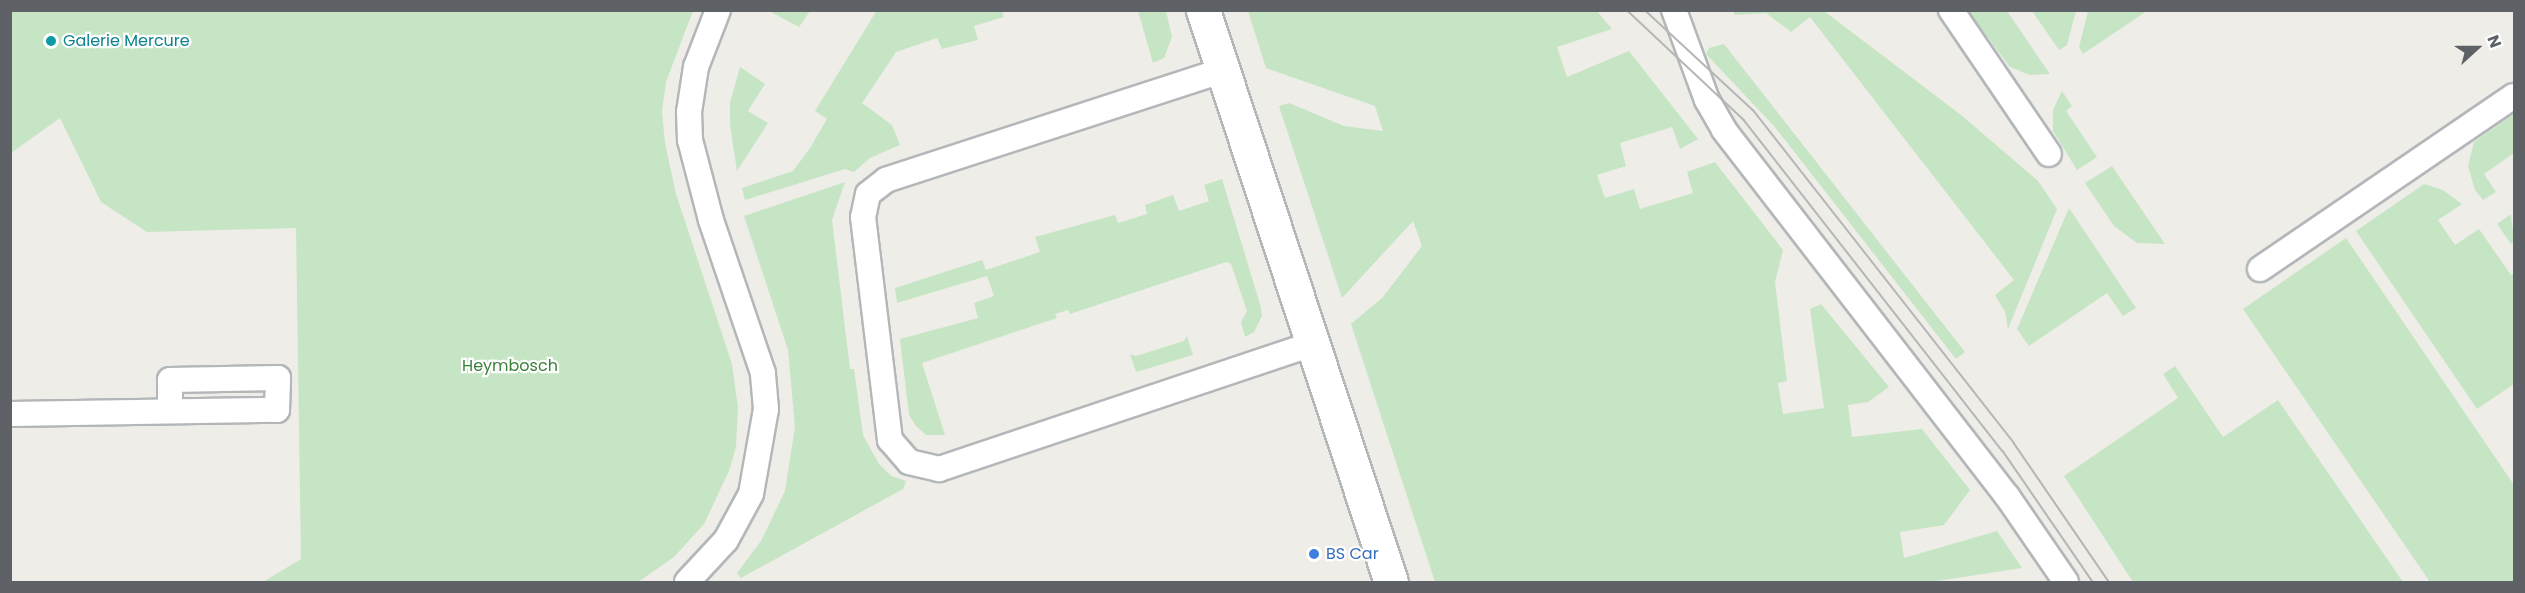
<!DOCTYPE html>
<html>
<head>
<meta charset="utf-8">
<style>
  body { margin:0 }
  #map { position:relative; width:2525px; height:593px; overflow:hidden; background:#efede7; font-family:Poppins,sans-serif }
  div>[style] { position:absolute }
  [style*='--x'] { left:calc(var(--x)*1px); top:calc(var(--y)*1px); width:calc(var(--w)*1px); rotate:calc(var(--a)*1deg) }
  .green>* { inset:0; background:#c6e5c5 }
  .roads { filter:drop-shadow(2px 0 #b4b7ba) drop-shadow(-2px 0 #b4b7ba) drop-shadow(0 2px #b4b7ba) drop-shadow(0 -2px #b4b7ba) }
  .street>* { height:24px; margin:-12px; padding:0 12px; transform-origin:12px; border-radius:12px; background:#fff }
  .secondary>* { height:33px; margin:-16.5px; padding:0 16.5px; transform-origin:16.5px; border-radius:16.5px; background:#fff }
  .tram>* { height:1.5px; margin:-0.75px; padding:0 0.75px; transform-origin:0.75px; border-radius:0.75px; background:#b5b6b6 }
  .dots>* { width:16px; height:16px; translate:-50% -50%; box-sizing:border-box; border:3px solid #fff; border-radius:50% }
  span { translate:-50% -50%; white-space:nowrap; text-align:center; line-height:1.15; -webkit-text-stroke:4.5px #fff; paint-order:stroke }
  .culture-label { font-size:16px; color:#0d838f }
  .left { translate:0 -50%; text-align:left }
  .park-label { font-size:16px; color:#3b813c }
  .shop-label { font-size:16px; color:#366cbe }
  .frame { position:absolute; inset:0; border:12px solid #5e6266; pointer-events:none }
  .north { position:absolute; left:2447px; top:18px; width:60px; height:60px; -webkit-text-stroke:4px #fff; paint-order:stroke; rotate:69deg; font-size:16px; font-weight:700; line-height:24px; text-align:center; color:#5e6266 }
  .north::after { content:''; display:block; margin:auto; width:21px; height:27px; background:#5e6266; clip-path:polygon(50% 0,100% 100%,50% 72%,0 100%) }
</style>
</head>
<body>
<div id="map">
  <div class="green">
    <i style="clip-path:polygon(877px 10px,1002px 11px,1004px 17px,974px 26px,978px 40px,942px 49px,937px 38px,896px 52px,862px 103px,892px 125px,900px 145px,870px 158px,854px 172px,845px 169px,745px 200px,742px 188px,793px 171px,810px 148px,827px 119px,815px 111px)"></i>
    <i style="clip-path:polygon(10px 11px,693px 11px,666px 82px,662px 112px,665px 143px,676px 194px,732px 364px,738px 408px,736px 447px,729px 471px,704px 524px,674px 557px,638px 582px,263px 582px,301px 559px,296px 228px,147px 232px,101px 202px,60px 118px,11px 153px)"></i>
    <i style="clip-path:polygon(769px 11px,810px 10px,810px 11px,799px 27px)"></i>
    <i style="clip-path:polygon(1138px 11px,1166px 11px,1172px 37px,1164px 58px,1153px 63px)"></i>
    <i style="clip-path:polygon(1248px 11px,1597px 11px,1612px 29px,1557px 47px,1567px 77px,1629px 51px,1698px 139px,1680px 149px,1672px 127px,1620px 143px,1626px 166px,1597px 175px,1605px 198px,1634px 189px,1640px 209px,1693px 193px,1687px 172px,1715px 162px,1783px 250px,1775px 282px,1787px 381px,1778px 383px,1783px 414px,1824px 408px,1810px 309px,1821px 304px,1889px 387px,1868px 402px,1848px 405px,1852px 437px,1922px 429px,1970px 490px,1944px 525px,1900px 532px,1904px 558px,1997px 531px,2022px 568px,1930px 582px,1435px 582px,1351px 324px,1383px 297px,1422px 246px,1413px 221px,1342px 298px,1279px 106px,1289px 103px,1344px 126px,1383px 131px,1375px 106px,1266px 68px)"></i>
    <i style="clip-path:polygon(1733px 11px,1824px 11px,1961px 115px,2038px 181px,2057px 209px,2008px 329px,2005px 312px,1995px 295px,2014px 280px,1810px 17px,1791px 32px,1766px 13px,1735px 15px)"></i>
    <i style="clip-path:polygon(1968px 11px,2007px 11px,2050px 74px,2030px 75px,2010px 67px)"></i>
    <i style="clip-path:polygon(2032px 11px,2076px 11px,2067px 45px,2059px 50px)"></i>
    <i style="clip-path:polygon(2088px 11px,2147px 11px,2083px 54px,2079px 47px)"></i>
    <i style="clip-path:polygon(1724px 44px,1965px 352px,1956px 359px,1774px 126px,1706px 54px,1709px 48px)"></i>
    <i style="clip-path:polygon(740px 67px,765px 84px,748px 111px,768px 123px,737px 171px,730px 125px,730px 103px)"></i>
    <i style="clip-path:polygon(2062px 91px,2072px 106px,2066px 111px,2097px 157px,2077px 170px,2053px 131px,2053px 110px)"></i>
    <i style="clip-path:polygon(2514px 114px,2514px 153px,2484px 174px,2496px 192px,2483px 200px,2475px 190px,2468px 166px,2474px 142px)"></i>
    <i style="clip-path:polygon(2112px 166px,2165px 244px,2137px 243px,2114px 226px,2085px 183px)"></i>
    <i style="clip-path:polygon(1222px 179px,1260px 304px,1262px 316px,1254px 332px,1245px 337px,1241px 322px,1247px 311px,1231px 264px,1226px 262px,1070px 314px,1068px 310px,1055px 314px,1057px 318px,922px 363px,945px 435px,926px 435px,916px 426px,909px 415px,900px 339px,978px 318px,974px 303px,994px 296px,987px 276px,897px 303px,895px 288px,982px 260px,986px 270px,1040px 252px,1035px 237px,1115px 215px,1118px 223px,1147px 214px,1145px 205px,1173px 195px,1179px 211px,1209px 201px,1204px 185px)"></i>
    <i style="clip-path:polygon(845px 182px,832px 220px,850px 369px,854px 369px,863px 435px,879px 464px,891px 476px,906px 481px,903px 489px,741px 578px,737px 573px,761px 541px,785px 491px,795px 427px,788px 350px,744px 216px)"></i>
    <i style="clip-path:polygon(2424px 184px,2443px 190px,2462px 204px,2438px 220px,2455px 245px,2479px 229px,2511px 275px,2514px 273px,2514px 384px,2477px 409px,2356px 231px)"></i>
    <i style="clip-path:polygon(2069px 208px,2136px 308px,2123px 316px,2107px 293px,2029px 346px,2017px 329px)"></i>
    <i style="clip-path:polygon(2511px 214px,2514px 241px,2511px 244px,2497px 224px)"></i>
    <i style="clip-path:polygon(2346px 238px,2514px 485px,2514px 582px,2430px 582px,2243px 309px)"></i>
    <i style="clip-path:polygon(1187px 336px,1193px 355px,1136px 372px,1130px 354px,1136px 356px,1184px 341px)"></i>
    <i style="clip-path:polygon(2175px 366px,2223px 437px,2278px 400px,2403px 582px,2133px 582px,2064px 476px,2178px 398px,2163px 374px)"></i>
  </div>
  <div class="roads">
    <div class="street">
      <i style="--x:1674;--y:10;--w:96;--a:69.9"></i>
      <i style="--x:1707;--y:100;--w:34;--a:60"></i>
      <i style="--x:1724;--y:130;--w:463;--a:52.3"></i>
      <i style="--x:2007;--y:496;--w:104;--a:55.5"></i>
      <i style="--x:1951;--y:10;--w:174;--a:55.8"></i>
      <i style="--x:1221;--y:71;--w:352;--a:162"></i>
      <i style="--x:886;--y:180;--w:23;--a:142"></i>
      <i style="--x:868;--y:194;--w:24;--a:102"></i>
      <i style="--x:863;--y:217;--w:225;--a:83.1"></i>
      <i style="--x:890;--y:440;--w:29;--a:49"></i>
      <i style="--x:909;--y:462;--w:31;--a:13"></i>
      <i style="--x:939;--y:469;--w:393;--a:-18.5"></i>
      <i style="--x:2260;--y:269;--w:307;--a:-34.3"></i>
      <i style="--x:10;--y:414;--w:267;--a:-0.9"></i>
      <i style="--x:277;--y:410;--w:32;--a:-88"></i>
      <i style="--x:278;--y:378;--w:108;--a:178.9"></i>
      <i style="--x:170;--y:380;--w:30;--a:90"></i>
      <i style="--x:687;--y:582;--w:57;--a:-47.1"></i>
      <i style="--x:726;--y:540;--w:52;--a:-61.5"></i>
      <i style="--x:751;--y:494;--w:86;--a:-80"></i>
      <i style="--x:766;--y:409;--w:36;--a:-95"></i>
      <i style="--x:763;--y:373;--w:162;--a:-108.8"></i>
      <i style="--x:711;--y:220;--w:83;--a:-104.7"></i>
      <i style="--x:690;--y:140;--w:28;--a:-92"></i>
      <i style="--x:689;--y:112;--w:46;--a:-81.2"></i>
      <i style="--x:696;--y:67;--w:61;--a:-68.9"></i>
    </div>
    <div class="secondary">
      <i style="--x:1203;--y:10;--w:602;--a:71.81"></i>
    </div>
  </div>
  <div class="tram">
    <i style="--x:1627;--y:10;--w:161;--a:43.2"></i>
    <i style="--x:1744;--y:120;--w:420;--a:52"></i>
    <i style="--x:2003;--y:451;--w:159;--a:55.5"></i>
    <i style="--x:1645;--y:10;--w:149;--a:42.8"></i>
    <i style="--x:1754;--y:111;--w:422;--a:51.9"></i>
    <i style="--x:2014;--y:443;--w:168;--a:55.6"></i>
  </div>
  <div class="dots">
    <i style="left:51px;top:41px;background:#0f9aa8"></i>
    <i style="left:1314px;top:554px;background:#3f7fe0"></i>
  </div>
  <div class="culture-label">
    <span class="left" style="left:63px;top:41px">Galerie Mercure</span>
  </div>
  <div class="park-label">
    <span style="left:510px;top:366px">Heymbosch</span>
  </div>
  <div class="shop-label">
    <span class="left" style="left:1326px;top:554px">BS Car</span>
  </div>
  <div class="frame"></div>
  <div class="north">N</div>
</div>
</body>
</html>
